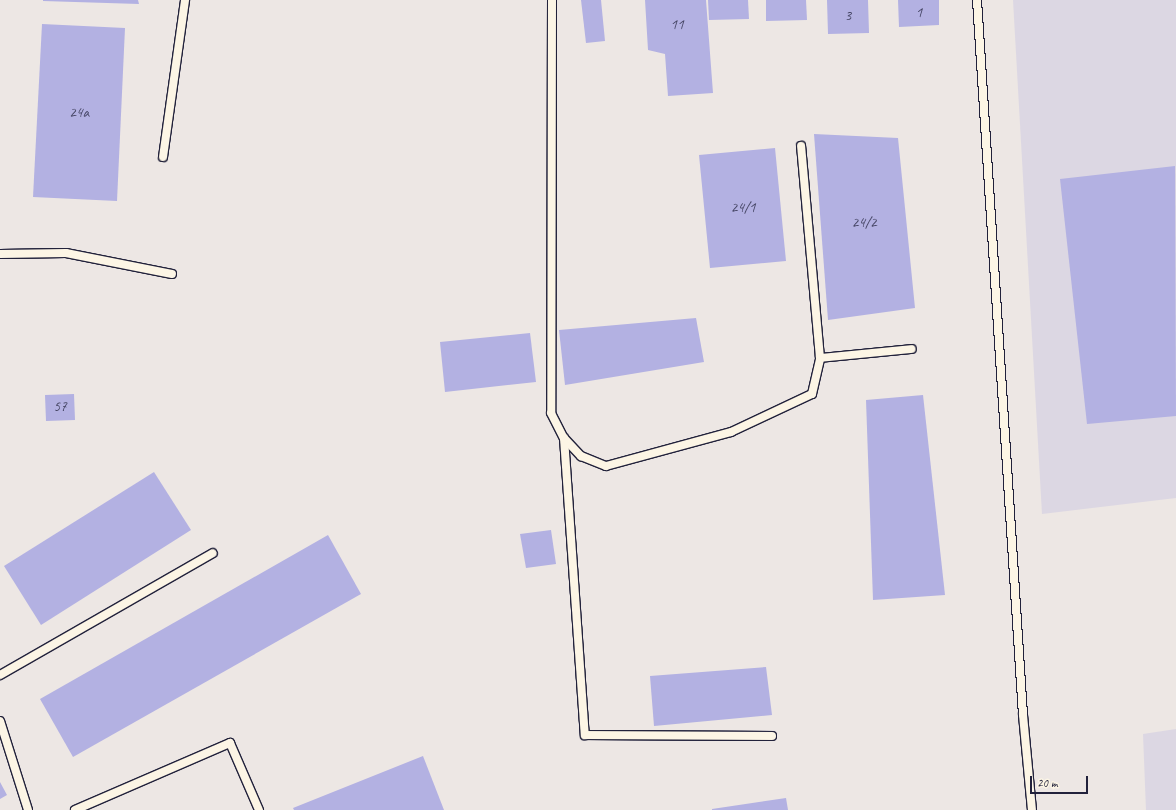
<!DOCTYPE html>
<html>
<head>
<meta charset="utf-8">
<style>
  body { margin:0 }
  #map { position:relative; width:1176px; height:810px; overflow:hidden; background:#ede7e4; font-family:Caveat,sans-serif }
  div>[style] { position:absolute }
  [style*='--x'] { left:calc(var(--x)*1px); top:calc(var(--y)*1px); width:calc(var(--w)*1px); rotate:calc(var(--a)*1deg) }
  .built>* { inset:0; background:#dcd7e3 }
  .building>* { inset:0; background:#b3b1e2 }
  .roads { filter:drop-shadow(1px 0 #22223b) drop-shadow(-1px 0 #22223b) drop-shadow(0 1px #22223b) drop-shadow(0 -1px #22223b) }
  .lane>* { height:8px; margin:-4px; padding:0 4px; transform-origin:4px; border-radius:4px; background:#fcf5e5 }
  span { translate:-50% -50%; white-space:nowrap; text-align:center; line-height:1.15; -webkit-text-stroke:3px #fcf5e5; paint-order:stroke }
  .number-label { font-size:15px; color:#464665 }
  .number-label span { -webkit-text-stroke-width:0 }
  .scale { position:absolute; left:1030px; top:776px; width:58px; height:18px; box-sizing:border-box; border:2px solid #22223b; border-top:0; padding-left:5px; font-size:12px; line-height:14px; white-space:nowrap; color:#22223b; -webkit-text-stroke:3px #fcf5e5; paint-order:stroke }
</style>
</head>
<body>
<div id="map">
  <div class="built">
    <i style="clip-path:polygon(1013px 0,1176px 0,1176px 498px,1042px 514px)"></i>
    <i style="clip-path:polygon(1176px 729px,1176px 810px,1146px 810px,1143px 734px)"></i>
  </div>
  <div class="building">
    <i style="clip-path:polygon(43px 0,138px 0,139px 4px,43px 1px)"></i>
    <i style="clip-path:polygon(581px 0,601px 0,605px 41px,586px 43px)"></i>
    <i style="clip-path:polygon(645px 0,706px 0,713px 93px,668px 96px,665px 54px,648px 50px)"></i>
    <i style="clip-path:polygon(708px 0,748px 0,749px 19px,709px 20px)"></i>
    <i style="clip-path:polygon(766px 0,806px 0,807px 20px,766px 21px)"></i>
    <i style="clip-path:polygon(827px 0,868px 0,869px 33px,828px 34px)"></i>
    <i style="clip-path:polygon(898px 0,939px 0,939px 25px,899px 27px)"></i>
    <i style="clip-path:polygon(42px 24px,125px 28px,117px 201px,33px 197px)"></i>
    <i style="clip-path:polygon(814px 134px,898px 138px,915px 308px,828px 320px)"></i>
    <i style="clip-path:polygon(775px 148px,786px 261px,710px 268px,699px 155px)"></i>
    <i style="clip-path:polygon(1175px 166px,1176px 416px,1087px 424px,1060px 179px)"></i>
    <i style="clip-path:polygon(696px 318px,704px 362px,565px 385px,559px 330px)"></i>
    <i style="clip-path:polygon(530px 333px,536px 382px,445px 392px,440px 342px)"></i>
    <i style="clip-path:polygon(74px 394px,75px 420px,46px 421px,45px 395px)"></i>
    <i style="clip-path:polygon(923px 395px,945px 595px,873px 600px,866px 400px)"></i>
    <i style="clip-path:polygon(154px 472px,191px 530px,41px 625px,4px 566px)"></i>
    <i style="clip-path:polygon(551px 530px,556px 564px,526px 568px,520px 534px)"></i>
    <i style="clip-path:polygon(328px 535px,361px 594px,73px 757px,40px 699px)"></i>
    <i style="clip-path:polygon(766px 667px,772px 715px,654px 726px,650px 676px)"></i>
    <i style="clip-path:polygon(423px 756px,444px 810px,294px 810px,293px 808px)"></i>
    <i style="clip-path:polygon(0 782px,7px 795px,0 799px)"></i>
    <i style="clip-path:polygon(786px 798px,788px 810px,712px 810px,712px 809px)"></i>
  </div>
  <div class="roads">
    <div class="lane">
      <i style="--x:552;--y:0;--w:413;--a:90.1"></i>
      <i style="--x:551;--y:413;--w:28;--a:63"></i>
      <i style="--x:564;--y:438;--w:25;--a:47"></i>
      <i style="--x:581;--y:456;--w:27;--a:22"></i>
      <i style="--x:606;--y:466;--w:130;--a:-15.2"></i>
      <i style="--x:731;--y:432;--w:89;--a:-25.1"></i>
      <i style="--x:812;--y:394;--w:37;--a:-77"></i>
      <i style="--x:820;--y:358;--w:213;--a:-95.1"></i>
      <i style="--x:977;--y:0;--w:716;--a:86.32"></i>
      <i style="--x:1023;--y:715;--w:95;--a:84.6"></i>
      <i style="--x:163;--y:157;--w:159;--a:-82"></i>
      <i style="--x:0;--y:254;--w:66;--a:-0.9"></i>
      <i style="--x:66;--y:253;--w:108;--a:11.2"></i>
      <i style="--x:820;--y:358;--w:92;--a:-5.6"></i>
      <i style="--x:564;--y:438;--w:298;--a:86"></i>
      <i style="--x:585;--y:735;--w:187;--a:0.3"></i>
      <i style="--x:0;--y:675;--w:245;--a:-29.8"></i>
      <i style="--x:0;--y:721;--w:93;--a:72.5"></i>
      <i style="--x:75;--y:810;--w:169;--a:-23.4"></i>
      <i style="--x:230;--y:743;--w:73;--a:66.6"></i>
    </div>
  </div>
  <div class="number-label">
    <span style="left:919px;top:13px">1</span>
    <span style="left:848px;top:16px">3</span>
    <span style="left:677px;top:25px">11</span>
    <span style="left:79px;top:113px">24а</span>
    <span style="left:743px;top:208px">24/1</span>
    <span style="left:864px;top:223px">24/2</span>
    <span style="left:60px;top:407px">57</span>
  </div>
  <div class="scale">20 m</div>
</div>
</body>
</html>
